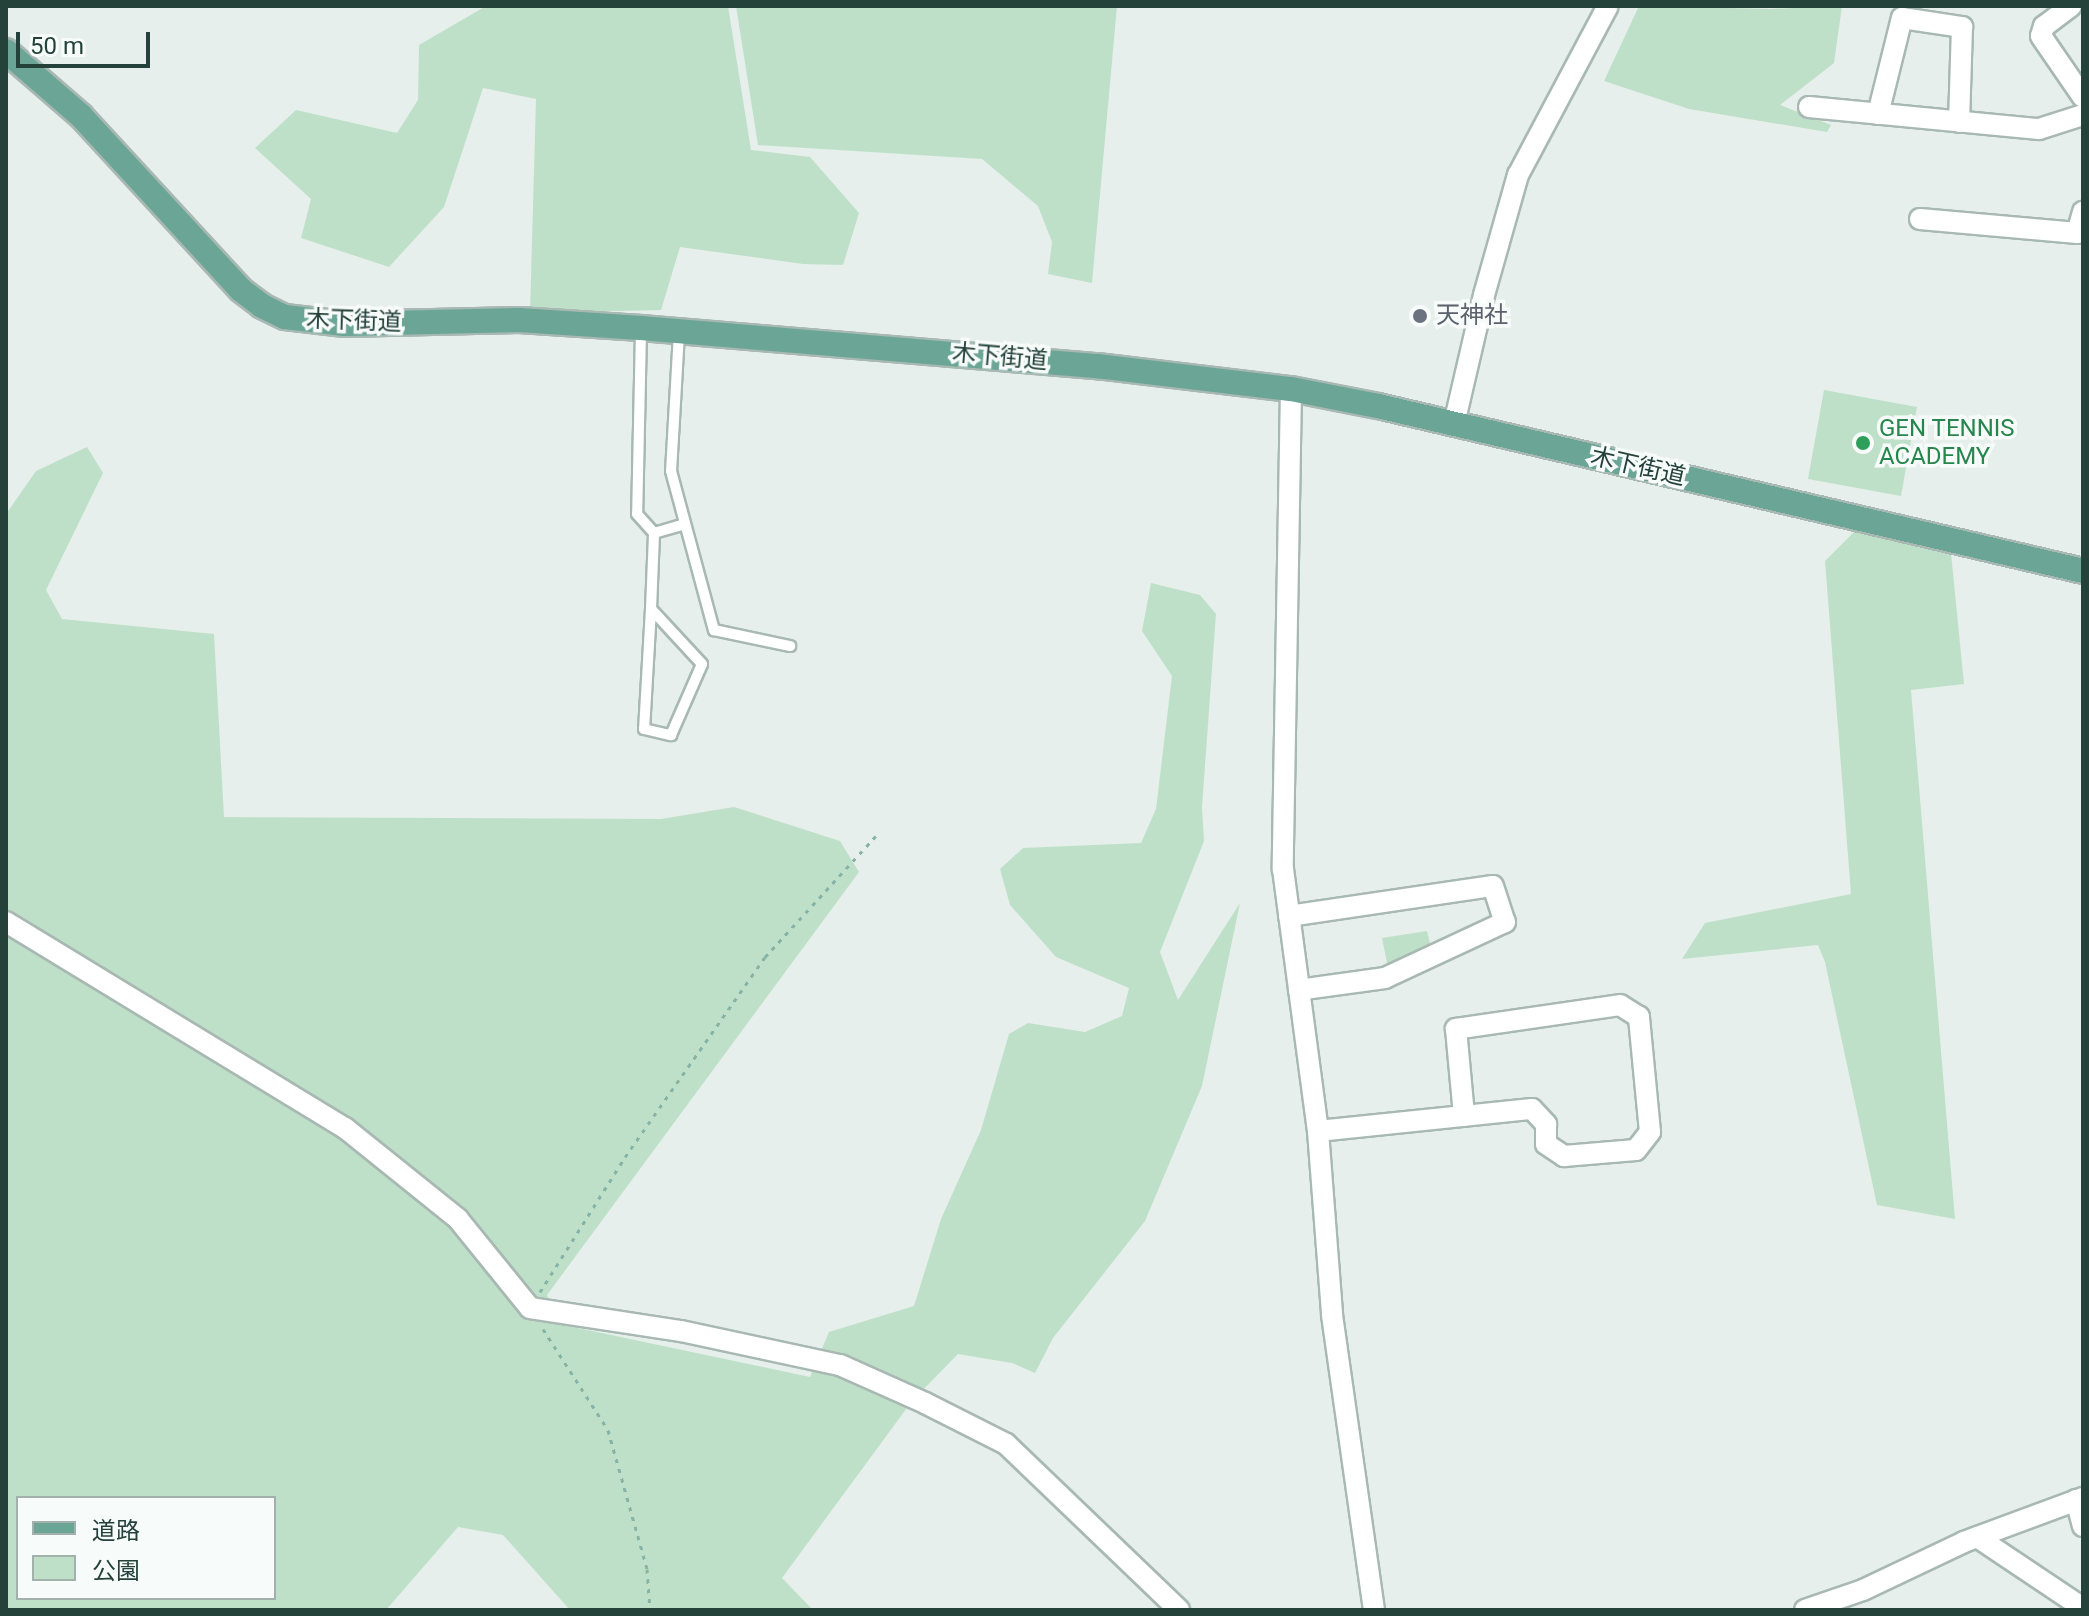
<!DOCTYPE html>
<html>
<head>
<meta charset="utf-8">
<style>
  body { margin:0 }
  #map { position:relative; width:2089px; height:1616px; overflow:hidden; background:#e6efeb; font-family:Roboto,"Noto Sans JP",sans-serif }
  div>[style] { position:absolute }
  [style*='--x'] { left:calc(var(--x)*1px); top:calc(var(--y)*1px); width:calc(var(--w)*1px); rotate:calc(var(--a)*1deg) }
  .green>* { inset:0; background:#bfe0c8 }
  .path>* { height:3px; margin-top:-1.5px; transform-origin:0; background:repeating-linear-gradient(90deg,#86b3a5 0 4px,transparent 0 10px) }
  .roads { filter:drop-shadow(2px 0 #a8b8b2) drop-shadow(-2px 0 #a8b8b2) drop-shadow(0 2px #a8b8b2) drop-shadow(0 -2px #a8b8b2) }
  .lane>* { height:10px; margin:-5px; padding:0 5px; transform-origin:5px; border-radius:5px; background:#fff }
  .street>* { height:20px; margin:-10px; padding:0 10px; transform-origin:10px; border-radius:10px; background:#fff }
  .primary>* { height:24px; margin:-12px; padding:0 12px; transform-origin:12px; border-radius:12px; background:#6aa596 }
  .dots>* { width:22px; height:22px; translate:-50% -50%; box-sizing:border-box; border:4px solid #f7fbf9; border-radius:50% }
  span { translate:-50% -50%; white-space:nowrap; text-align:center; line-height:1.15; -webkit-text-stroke:7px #f7fbf9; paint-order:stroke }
  .worship-label { font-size:24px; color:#5b616d }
  .left { translate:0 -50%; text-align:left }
  .street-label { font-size:24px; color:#24423a }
  .leisure-label { font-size:24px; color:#27864d }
  .frame { position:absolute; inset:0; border:8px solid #24423a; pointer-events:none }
  .legend { position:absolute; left:16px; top:1496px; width:260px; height:104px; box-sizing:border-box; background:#f7fbf9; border:2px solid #a3b1ad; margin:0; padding:10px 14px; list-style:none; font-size:24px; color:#24423a }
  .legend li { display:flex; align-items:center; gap:16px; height:40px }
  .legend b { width:40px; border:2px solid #a3b1ad }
  .scale { position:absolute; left:16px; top:32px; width:134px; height:36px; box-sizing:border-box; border:4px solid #24423a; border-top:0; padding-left:10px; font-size:24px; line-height:28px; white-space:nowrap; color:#24423a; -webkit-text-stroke:6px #f7fbf9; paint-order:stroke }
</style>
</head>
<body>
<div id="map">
  <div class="green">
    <i style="clip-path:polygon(486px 6px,728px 6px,751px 150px,810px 157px,859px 213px,843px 265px,803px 264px,680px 247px,661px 310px,530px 313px,536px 99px,483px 88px,444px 207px,389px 267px,301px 238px,311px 199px,255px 148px,296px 110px,397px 133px,418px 100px,419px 45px)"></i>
    <i style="clip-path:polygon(736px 6px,1117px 6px,1092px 283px,1048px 274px,1052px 242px,1038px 206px,982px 159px,758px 145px)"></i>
    <i style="clip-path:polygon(1639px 6px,1770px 9px,1842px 6px,1834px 63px,1780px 105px,1831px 125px,1827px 132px,1689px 109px,1604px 81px)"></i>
    <i style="clip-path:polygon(1824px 390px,1917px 407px,1901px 496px,1808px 479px)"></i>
    <i style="clip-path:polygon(evenodd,87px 447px,103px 473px,46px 590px,62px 619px,214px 634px,224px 817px,661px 819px,734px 807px,840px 841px,859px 872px,547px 1295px,559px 1324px,810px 1377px,829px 1332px,914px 1306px,941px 1219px,981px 1130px,1009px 1034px,1028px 1023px,1085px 1032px,1122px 1016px,1129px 988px,1056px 957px,1010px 905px,1000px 869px,1023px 848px,1141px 843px,1156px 809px,1172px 676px,1142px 631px,1151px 583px,1200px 595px,1216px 614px,1202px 807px,1204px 841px,1160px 952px,1178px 1000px,1240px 903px,1202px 1086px,1145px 1221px,1053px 1338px,1035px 1373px,1012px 1363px,958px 1354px,912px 1401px,782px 1578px,813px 1610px,570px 1610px,503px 1535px,458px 1527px,386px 1610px,6px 1610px,6px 514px,36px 471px,87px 447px,18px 1498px,274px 1498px,274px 1598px,18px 1598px,18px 1498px)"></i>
    <i style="clip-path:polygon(1856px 530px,1951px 553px,1964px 684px,1911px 690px,1955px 1219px,1877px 1205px,1825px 962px,1818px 945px,1682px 959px,1705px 923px,1851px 894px,1825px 561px)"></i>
    <i style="clip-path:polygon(1427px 931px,1432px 951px,1388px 968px,1382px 938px)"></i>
  </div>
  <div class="path">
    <i style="--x:540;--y:1292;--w:160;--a:-57.8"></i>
    <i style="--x:625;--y:1157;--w:244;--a:-55"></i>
    <i style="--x:765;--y:957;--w:164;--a:-47.5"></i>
    <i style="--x:543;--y:1329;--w:120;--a:57.2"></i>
    <i style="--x:608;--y:1430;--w:144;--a:74.3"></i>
    <i style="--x:647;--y:1569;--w:41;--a:85.8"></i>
  </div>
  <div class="roads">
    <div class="lane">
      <i style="--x:641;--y:330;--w:184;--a:91.2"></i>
      <i style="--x:637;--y:514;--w:25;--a:48"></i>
      <i style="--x:654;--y:533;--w:32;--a:-16"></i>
      <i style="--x:679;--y:333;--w:138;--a:93.3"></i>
      <i style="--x:671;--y:471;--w:165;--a:74.9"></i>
      <i style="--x:714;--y:630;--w:78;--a:11.9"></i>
      <i style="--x:651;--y:609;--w:120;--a:93.3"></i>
      <i style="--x:644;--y:729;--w:28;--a:13"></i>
      <i style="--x:671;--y:735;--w:77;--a:-66.4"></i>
      <i style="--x:702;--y:664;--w:75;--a:-132.8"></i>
      <i style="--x:651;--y:609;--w:76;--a:-87.7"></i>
    </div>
    <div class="street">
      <i style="--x:2071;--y:6;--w:34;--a:143"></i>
      <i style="--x:2044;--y:26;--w:10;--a:107"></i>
      <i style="--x:2041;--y:36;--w:74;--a:55.5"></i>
      <i style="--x:1809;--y:107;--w:231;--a:5.5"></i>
      <i style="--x:2039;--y:129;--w:46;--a:-17.7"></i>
      <i style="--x:1878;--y:114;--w:99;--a:-76"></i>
      <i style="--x:1902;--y:18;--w:61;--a:8.5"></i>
      <i style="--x:1962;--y:27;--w:95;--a:91.8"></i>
      <i style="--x:1920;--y:219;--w:158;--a:5.1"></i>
      <i style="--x:2077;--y:233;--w:22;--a:-74"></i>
      <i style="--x:1291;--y:389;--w:480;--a:91"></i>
      <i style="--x:1283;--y:869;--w:264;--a:82.4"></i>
      <i style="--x:1318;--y:1131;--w:185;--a:85.6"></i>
      <i style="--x:1332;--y:1315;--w:298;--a:81.9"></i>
      <i style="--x:1454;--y:424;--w:132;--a:-76.9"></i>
      <i style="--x:1484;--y:295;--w:125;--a:-74.2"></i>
      <i style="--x:1518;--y:175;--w:191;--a:-62"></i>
      <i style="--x:1289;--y:916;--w:206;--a:-8.4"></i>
      <i style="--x:1493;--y:886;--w:38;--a:72"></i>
      <i style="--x:1505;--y:922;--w:132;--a:155"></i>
      <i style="--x:1385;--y:978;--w:87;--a:172.1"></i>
      <i style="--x:6;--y:922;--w:397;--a:31.3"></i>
      <i style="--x:345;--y:1128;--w:145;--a:38.8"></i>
      <i style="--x:458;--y:1219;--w:114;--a:51"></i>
      <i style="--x:530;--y:1308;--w:153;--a:8.7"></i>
      <i style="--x:681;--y:1331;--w:163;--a:12.1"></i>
      <i style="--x:840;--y:1365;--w:93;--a:24.1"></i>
      <i style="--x:925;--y:1403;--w:91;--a:26.8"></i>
      <i style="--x:1006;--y:1444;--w:240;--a:43.8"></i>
      <i style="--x:1318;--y:1131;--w:215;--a:-5.9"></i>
      <i style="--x:1532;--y:1109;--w:21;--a:47"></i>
      <i style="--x:1546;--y:1124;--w:20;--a:90"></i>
      <i style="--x:1546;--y:1144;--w:22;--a:34"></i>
      <i style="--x:1564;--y:1156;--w:72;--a:-4.8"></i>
      <i style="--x:1636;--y:1150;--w:23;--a:-52"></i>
      <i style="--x:1650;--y:1132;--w:116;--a:-95.5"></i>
      <i style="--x:1639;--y:1017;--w:22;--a:-148"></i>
      <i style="--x:1620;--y:1005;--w:166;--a:171.7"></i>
      <i style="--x:1456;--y:1029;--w:87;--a:84.7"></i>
      <i style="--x:2076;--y:1500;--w:27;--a:75"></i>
      <i style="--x:1977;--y:1537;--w:128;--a:33.8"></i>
      <i style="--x:1805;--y:1610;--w:61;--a:-19"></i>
      <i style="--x:1863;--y:1590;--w:112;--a:-25.4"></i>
      <i style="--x:1964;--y:1542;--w:127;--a:-20.3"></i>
    </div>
    <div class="primary">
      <i style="--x:6;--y:51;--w:99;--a:40.9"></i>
      <i style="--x:81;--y:116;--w:236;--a:47.4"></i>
      <i style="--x:241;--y:290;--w:26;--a:37"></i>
      <i style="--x:262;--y:306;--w:25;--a:26"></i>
      <i style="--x:285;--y:317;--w:60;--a:6.7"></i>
      <i style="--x:345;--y:324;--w:174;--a:-1.3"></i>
      <i style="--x:519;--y:320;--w:122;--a:3.8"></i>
      <i style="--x:641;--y:328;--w:458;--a:4.8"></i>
      <i style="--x:1097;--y:366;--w:195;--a:6.8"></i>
      <i style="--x:1291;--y:389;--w:89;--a:11.1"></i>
      <i style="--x:1378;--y:406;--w:724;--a:13.17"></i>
    </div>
  </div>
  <div class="dots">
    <i style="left:1420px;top:316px;background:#6b7280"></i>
    <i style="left:1863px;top:443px;background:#2e9e5b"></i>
  </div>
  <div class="worship-label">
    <span class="left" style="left:1436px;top:316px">天神社</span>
  </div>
  <div class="street-label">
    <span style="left:354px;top:321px;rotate:2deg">木下街道</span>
    <span style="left:1000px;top:357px;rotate:5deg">木下街道</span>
    <span style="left:1638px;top:467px;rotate:13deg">木下街道</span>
  </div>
  <div class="leisure-label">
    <span class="left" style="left:1879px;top:443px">GEN TENNIS<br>ACADEMY</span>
  </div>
  <div class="frame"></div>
  <ul class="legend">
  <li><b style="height:10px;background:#6aa596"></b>道路</li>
  <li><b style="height:22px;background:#bfe0c8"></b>公園</li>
  </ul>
  <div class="scale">50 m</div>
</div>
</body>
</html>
